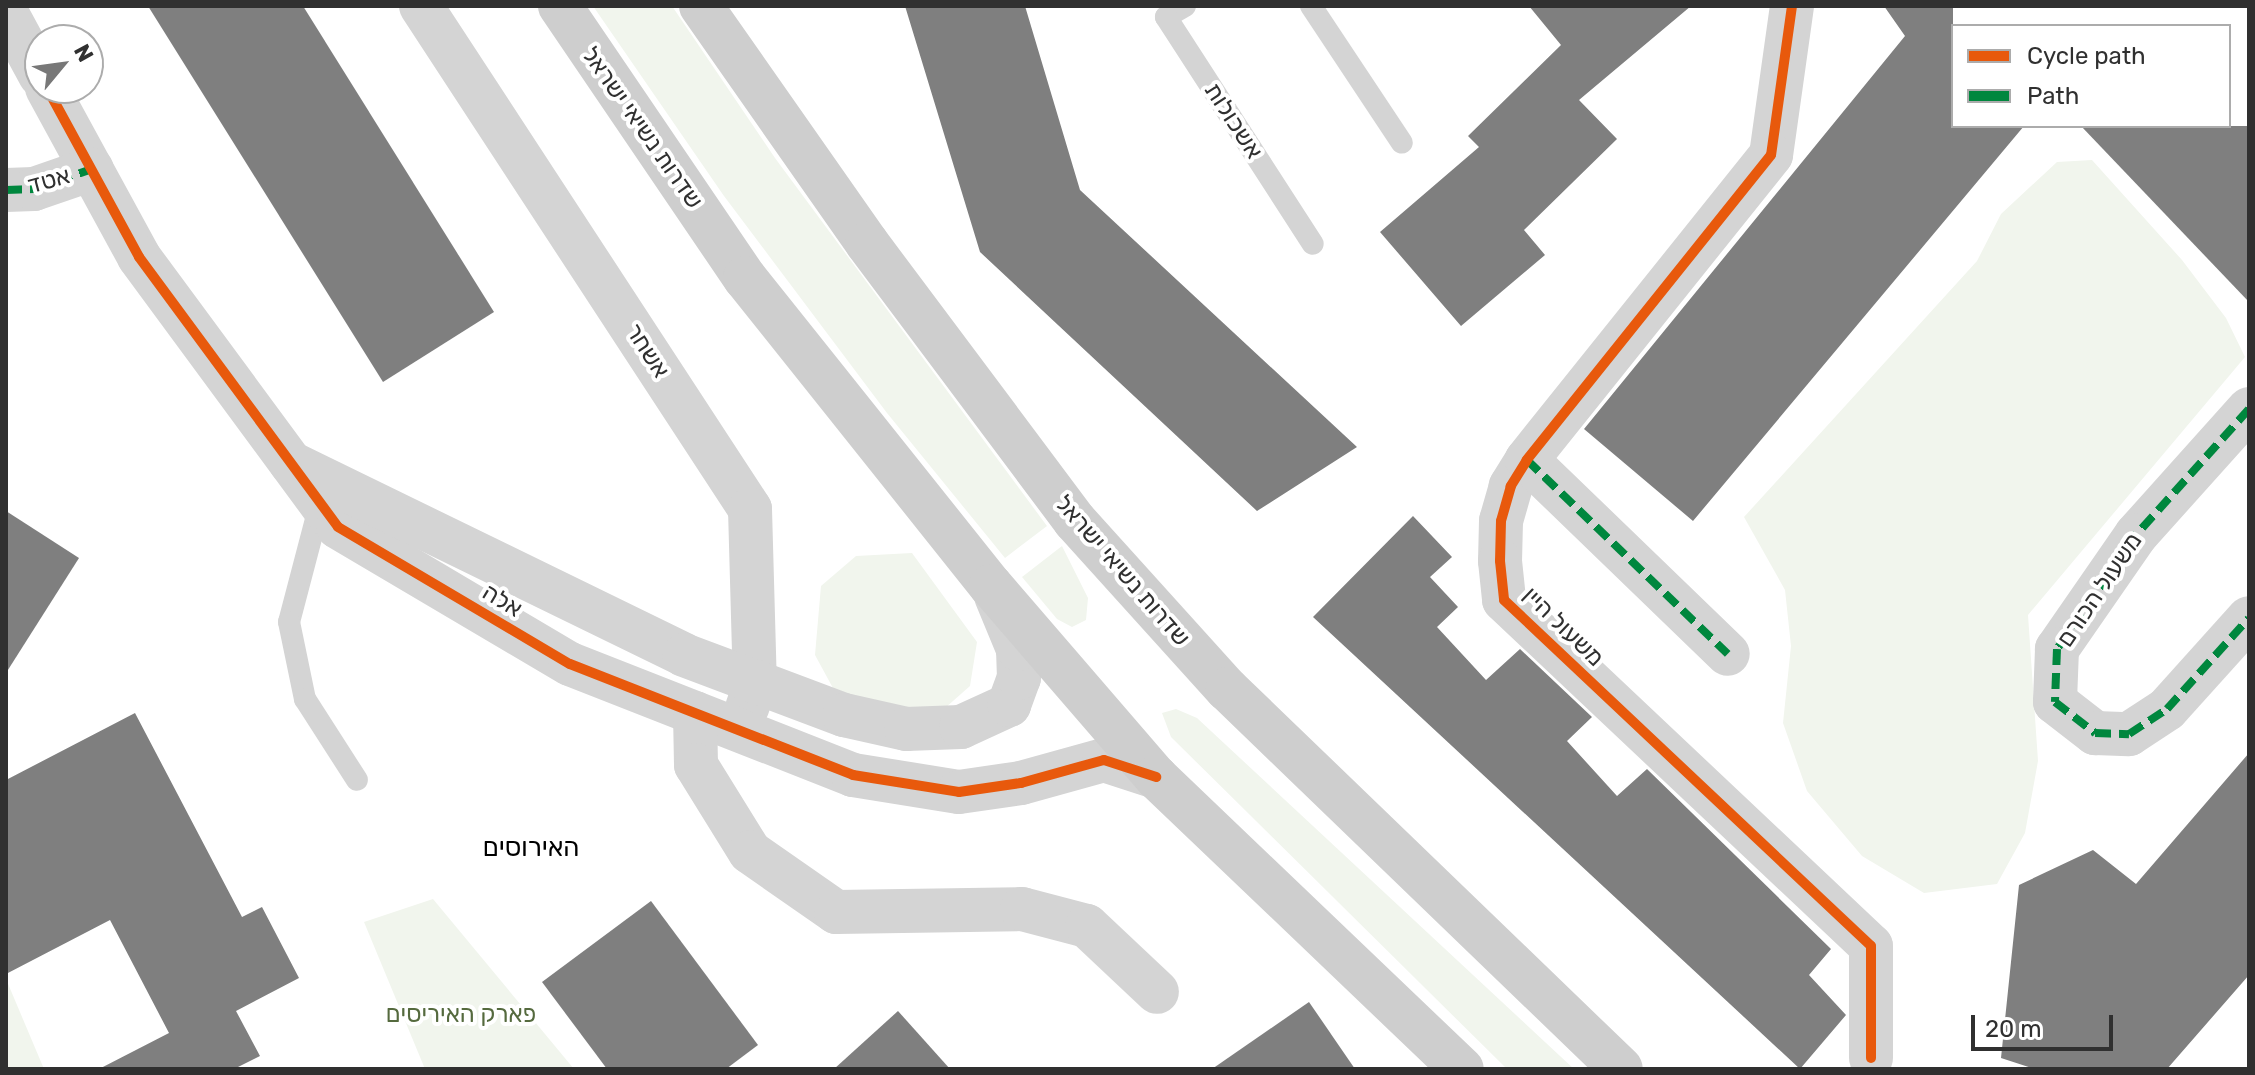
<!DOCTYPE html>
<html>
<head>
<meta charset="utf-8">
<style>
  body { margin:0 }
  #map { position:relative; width:2255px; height:1075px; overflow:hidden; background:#fff; font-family:Rubik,Heebo,sans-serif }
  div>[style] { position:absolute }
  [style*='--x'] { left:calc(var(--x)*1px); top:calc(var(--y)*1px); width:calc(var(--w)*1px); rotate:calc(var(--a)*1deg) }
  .green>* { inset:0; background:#f1f5ed }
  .building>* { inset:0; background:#7f7f7f }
  .service>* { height:22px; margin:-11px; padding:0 11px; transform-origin:11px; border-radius:11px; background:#d4d4d4 }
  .minor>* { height:44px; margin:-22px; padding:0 22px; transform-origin:22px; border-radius:22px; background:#d4d4d4 }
  .secondary>* { height:44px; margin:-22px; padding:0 22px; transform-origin:22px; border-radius:22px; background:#cecece }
  .quiet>* { height:8px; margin-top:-4px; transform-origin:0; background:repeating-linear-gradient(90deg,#00873e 0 16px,transparent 0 24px) }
  .cycleway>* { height:10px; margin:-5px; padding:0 5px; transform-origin:5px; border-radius:5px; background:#e8590c }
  span { translate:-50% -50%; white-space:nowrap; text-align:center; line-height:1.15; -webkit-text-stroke:8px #fff; paint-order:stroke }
  .street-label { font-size:24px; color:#303030 }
  .park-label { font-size:24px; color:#556a3e }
  .neighbourhood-label { font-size:26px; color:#000 }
  .frame { position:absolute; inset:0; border:8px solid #303030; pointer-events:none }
  .legend { position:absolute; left:1951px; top:24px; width:280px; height:104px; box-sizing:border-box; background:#fff; border:2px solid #acacac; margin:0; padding:10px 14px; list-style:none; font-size:24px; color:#303030 }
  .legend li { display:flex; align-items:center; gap:16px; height:40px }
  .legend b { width:40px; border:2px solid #acacac }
  .north { position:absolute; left:24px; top:24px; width:80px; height:80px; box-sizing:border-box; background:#fff; border:2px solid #acacac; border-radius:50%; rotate:61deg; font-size:22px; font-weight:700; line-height:32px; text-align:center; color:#303030 }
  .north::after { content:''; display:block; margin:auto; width:28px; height:36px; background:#787878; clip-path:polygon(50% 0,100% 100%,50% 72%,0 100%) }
  .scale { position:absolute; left:1971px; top:1015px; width:142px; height:36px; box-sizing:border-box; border:4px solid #303030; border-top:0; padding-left:10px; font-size:24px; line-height:28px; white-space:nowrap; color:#303030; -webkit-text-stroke:6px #fff; paint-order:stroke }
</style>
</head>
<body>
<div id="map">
  <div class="green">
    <i style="clip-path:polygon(593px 6px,672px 6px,775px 158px,1047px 526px,1005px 558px,887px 413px,724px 196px)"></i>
    <i style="clip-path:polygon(2092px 160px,2182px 260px,2226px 318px,2245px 357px,2028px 615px,2038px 761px,2025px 833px,1997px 884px,1924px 893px,1862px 856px,1807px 791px,1783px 723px,1791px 646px,1785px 590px,1744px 517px,1977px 261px,2001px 214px,2057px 162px)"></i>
    <i style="clip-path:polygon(1062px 546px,1088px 598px,1086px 620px,1072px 627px,1057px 619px,1022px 577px)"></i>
    <i style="clip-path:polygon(912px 553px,977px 642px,970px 686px,936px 716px,840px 701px,815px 655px,821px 586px,856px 556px)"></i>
    <i style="clip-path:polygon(1176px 709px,1197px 718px,1574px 1069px,1507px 1069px,1171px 737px,1162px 713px)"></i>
    <i style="clip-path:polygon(433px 899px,574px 1069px,425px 1069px,364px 922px)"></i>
    <i style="clip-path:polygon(6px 979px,44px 1069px,6px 1069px)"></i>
  </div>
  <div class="building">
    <i style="clip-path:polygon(148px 6px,303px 6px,494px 312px,383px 382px)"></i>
    <i style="clip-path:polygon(905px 6px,1025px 6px,1080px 190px,1357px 447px,1257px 511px,980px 252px)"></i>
    <i style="clip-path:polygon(1529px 6px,1691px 6px,1579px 100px,1617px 139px,1524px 230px,1545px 255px,1461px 326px,1380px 232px,1479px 147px,1468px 136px,1561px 45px)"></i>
    <i style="clip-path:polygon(1884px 6px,1953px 6px,1953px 126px,2024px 126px,1693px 521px,1584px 429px,1905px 36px)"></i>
    <i style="clip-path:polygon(2081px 126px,2249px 126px,2249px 302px)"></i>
    <i style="clip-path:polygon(6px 511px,79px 558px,6px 673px)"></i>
    <i style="clip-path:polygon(1413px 516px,1452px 557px,1430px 577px,1458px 607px,1437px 627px,1486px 680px,1520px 649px,1592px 717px,1567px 741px,1617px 796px,1647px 769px,1831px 949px,1809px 975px,1846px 1015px,1800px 1069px,1313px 617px)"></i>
    <i style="clip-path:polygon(135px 713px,242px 917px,262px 907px,299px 978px,236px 1011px,260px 1056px,234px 1069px,99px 1069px,169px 1033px,110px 920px,6px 974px,6px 780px)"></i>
    <i style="clip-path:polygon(2249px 753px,2249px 975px,2167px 1069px,2035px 1069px,2001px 1058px,2019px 885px,2093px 850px,2136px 884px)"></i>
    <i style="clip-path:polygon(651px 901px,758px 1045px,726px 1069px,607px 1069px,542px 982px)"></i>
    <i style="clip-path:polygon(1309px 1002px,1355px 1069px,1212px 1069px)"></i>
    <i style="clip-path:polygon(898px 1011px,950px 1069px,834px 1069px)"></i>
  </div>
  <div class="service">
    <i style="--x:1185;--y:6;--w:22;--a:150"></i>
    <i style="--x:1166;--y:17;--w:270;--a:57.1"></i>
    <i style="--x:1311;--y:6;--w:164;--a:56.4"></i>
    <i style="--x:320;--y:504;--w:122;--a:104.7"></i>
    <i style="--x:289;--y:622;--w:79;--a:78.3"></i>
    <i style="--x:305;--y:699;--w:96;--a:57.3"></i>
  </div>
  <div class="minor">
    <i style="--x:421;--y:6;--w:601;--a:56.81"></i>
    <i style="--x:750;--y:509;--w:176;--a:88.4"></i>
    <i style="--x:755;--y:685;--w:24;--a:109"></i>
    <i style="--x:1792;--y:6;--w:150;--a:98"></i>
    <i style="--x:1771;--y:155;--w:391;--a:128.7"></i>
    <i style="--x:1527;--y:460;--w:31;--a:122"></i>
    <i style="--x:1511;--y:486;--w:36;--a:106"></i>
    <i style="--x:1501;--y:521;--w:40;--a:91.4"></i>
    <i style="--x:1500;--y:561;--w:39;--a:84"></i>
    <i style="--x:1504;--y:600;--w:504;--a:43.31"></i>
    <i style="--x:1871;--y:946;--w:112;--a:90"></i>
    <i style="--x:6;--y:12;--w:72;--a:61.6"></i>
    <i style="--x:47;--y:88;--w:192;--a:61.4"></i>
    <i style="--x:139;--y:257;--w:335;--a:53.6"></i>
    <i style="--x:338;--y:527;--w:269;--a:30.6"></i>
    <i style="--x:570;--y:664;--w:304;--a:21.4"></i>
    <i style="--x:853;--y:775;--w:107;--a:9.1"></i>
    <i style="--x:959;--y:792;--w:63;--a:-8.3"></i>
    <i style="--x:1021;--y:783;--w:86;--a:-15.5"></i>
    <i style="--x:1104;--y:760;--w:55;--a:18.1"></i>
    <i style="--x:6;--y:190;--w:28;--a:-2"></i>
    <i style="--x:34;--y:189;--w:61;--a:-19"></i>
    <i style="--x:2249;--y:409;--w:169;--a:131.9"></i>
    <i style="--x:2136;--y:535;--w:139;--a:124.7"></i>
    <i style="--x:2057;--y:649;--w:53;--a:92.2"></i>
    <i style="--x:2055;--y:702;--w:51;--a:37.8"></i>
    <i style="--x:2095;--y:733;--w:34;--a:2"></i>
    <i style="--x:2129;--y:734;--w:45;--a:-33.3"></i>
    <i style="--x:2167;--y:709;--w:122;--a:-48"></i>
    <i style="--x:1527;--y:460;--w:279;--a:44"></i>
    <i style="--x:291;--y:463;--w:437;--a:26"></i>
    <i style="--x:684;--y:655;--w:171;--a:20.6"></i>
    <i style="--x:844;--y:715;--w:64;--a:12.7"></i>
    <i style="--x:906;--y:729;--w:55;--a:-2.1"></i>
    <i style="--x:961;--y:727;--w:53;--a:-24.6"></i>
    <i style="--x:1009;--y:705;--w:29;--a:-70"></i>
    <i style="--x:1019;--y:678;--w:29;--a:-92"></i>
    <i style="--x:1018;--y:649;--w:57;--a:-112.5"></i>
    <i style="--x:695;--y:713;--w:52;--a:88.9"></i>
    <i style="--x:696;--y:765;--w:102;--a:58.2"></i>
    <i style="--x:750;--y:852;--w:105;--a:34.9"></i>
    <i style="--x:836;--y:912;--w:186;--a:-0.9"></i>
    <i style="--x:1022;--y:909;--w:67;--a:14.7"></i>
    <i style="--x:1087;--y:926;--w:96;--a:43.3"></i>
  </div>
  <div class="secondary">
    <i style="--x:560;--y:6;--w:329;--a:55.8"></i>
    <i style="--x:745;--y:278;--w:394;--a:51.4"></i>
    <i style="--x:991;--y:586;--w:252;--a:49.2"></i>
    <i style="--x:1156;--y:777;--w:423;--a:43.7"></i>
    <i style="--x:701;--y:6;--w:289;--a:55"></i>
    <i style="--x:867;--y:243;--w:347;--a:53.2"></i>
    <i style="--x:1075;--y:521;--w:227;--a:47.9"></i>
    <i style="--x:1227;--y:689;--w:547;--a:43.96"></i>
  </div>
  <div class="quiet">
    <i style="--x:6;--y:190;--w:28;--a:-2"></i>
    <i style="--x:34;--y:189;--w:61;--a:-19"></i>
    <i style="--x:2249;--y:409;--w:169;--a:131.9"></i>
    <i style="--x:2136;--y:535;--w:139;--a:124.7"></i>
    <i style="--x:2057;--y:649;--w:53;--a:92.2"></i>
    <i style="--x:2055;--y:702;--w:51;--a:37.8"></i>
    <i style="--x:2095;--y:733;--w:34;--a:2"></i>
    <i style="--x:2129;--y:734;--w:45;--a:-33.3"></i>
    <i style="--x:2167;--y:709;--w:122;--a:-48"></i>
    <i style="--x:1527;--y:460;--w:279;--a:44"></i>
  </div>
  <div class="cycleway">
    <i style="--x:1792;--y:6;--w:150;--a:98"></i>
    <i style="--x:1771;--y:155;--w:391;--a:128.7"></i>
    <i style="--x:1527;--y:460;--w:31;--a:122"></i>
    <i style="--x:1511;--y:486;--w:36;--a:106"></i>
    <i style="--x:1501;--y:521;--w:40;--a:91.4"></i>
    <i style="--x:1500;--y:561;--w:39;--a:84"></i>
    <i style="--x:1504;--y:600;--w:504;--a:43.31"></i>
    <i style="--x:1871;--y:946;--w:112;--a:90"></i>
    <i style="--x:47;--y:88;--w:192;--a:61.4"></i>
    <i style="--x:139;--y:257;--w:335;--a:53.6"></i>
    <i style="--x:338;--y:527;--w:269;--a:30.6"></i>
    <i style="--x:570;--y:664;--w:304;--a:21.4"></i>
    <i style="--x:853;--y:775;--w:107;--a:9.1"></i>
    <i style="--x:959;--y:792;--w:63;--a:-8.3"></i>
    <i style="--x:1021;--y:783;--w:86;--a:-15.5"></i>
    <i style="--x:1104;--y:760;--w:55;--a:18.1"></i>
  </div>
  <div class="street-label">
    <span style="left:1233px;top:121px;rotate:57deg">אשכולות</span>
    <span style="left:642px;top:128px;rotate:55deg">שדרות נשיאי ישראל</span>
    <span style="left:49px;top:181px;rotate:-15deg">אטד</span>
    <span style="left:647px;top:351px;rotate:57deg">אשחר</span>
    <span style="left:1122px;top:571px;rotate:49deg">שדרות נשיאי ישראל</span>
    <span style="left:2100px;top:590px;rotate:-56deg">משעול הכורם</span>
    <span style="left:502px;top:601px;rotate:31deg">אלה</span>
    <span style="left:1563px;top:627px;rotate:44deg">משעול היין</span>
  </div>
  <div class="park-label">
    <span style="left:461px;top:1015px">פארק האיריסים</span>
  </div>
  <div class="neighbourhood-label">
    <span style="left:531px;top:848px">האירוסים</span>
  </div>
  <div class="frame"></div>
  <ul class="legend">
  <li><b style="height:10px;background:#e8590c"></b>Cycle path</li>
  <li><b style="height:10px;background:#00873e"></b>Path</li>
  </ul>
  <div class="north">N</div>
  <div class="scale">20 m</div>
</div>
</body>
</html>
